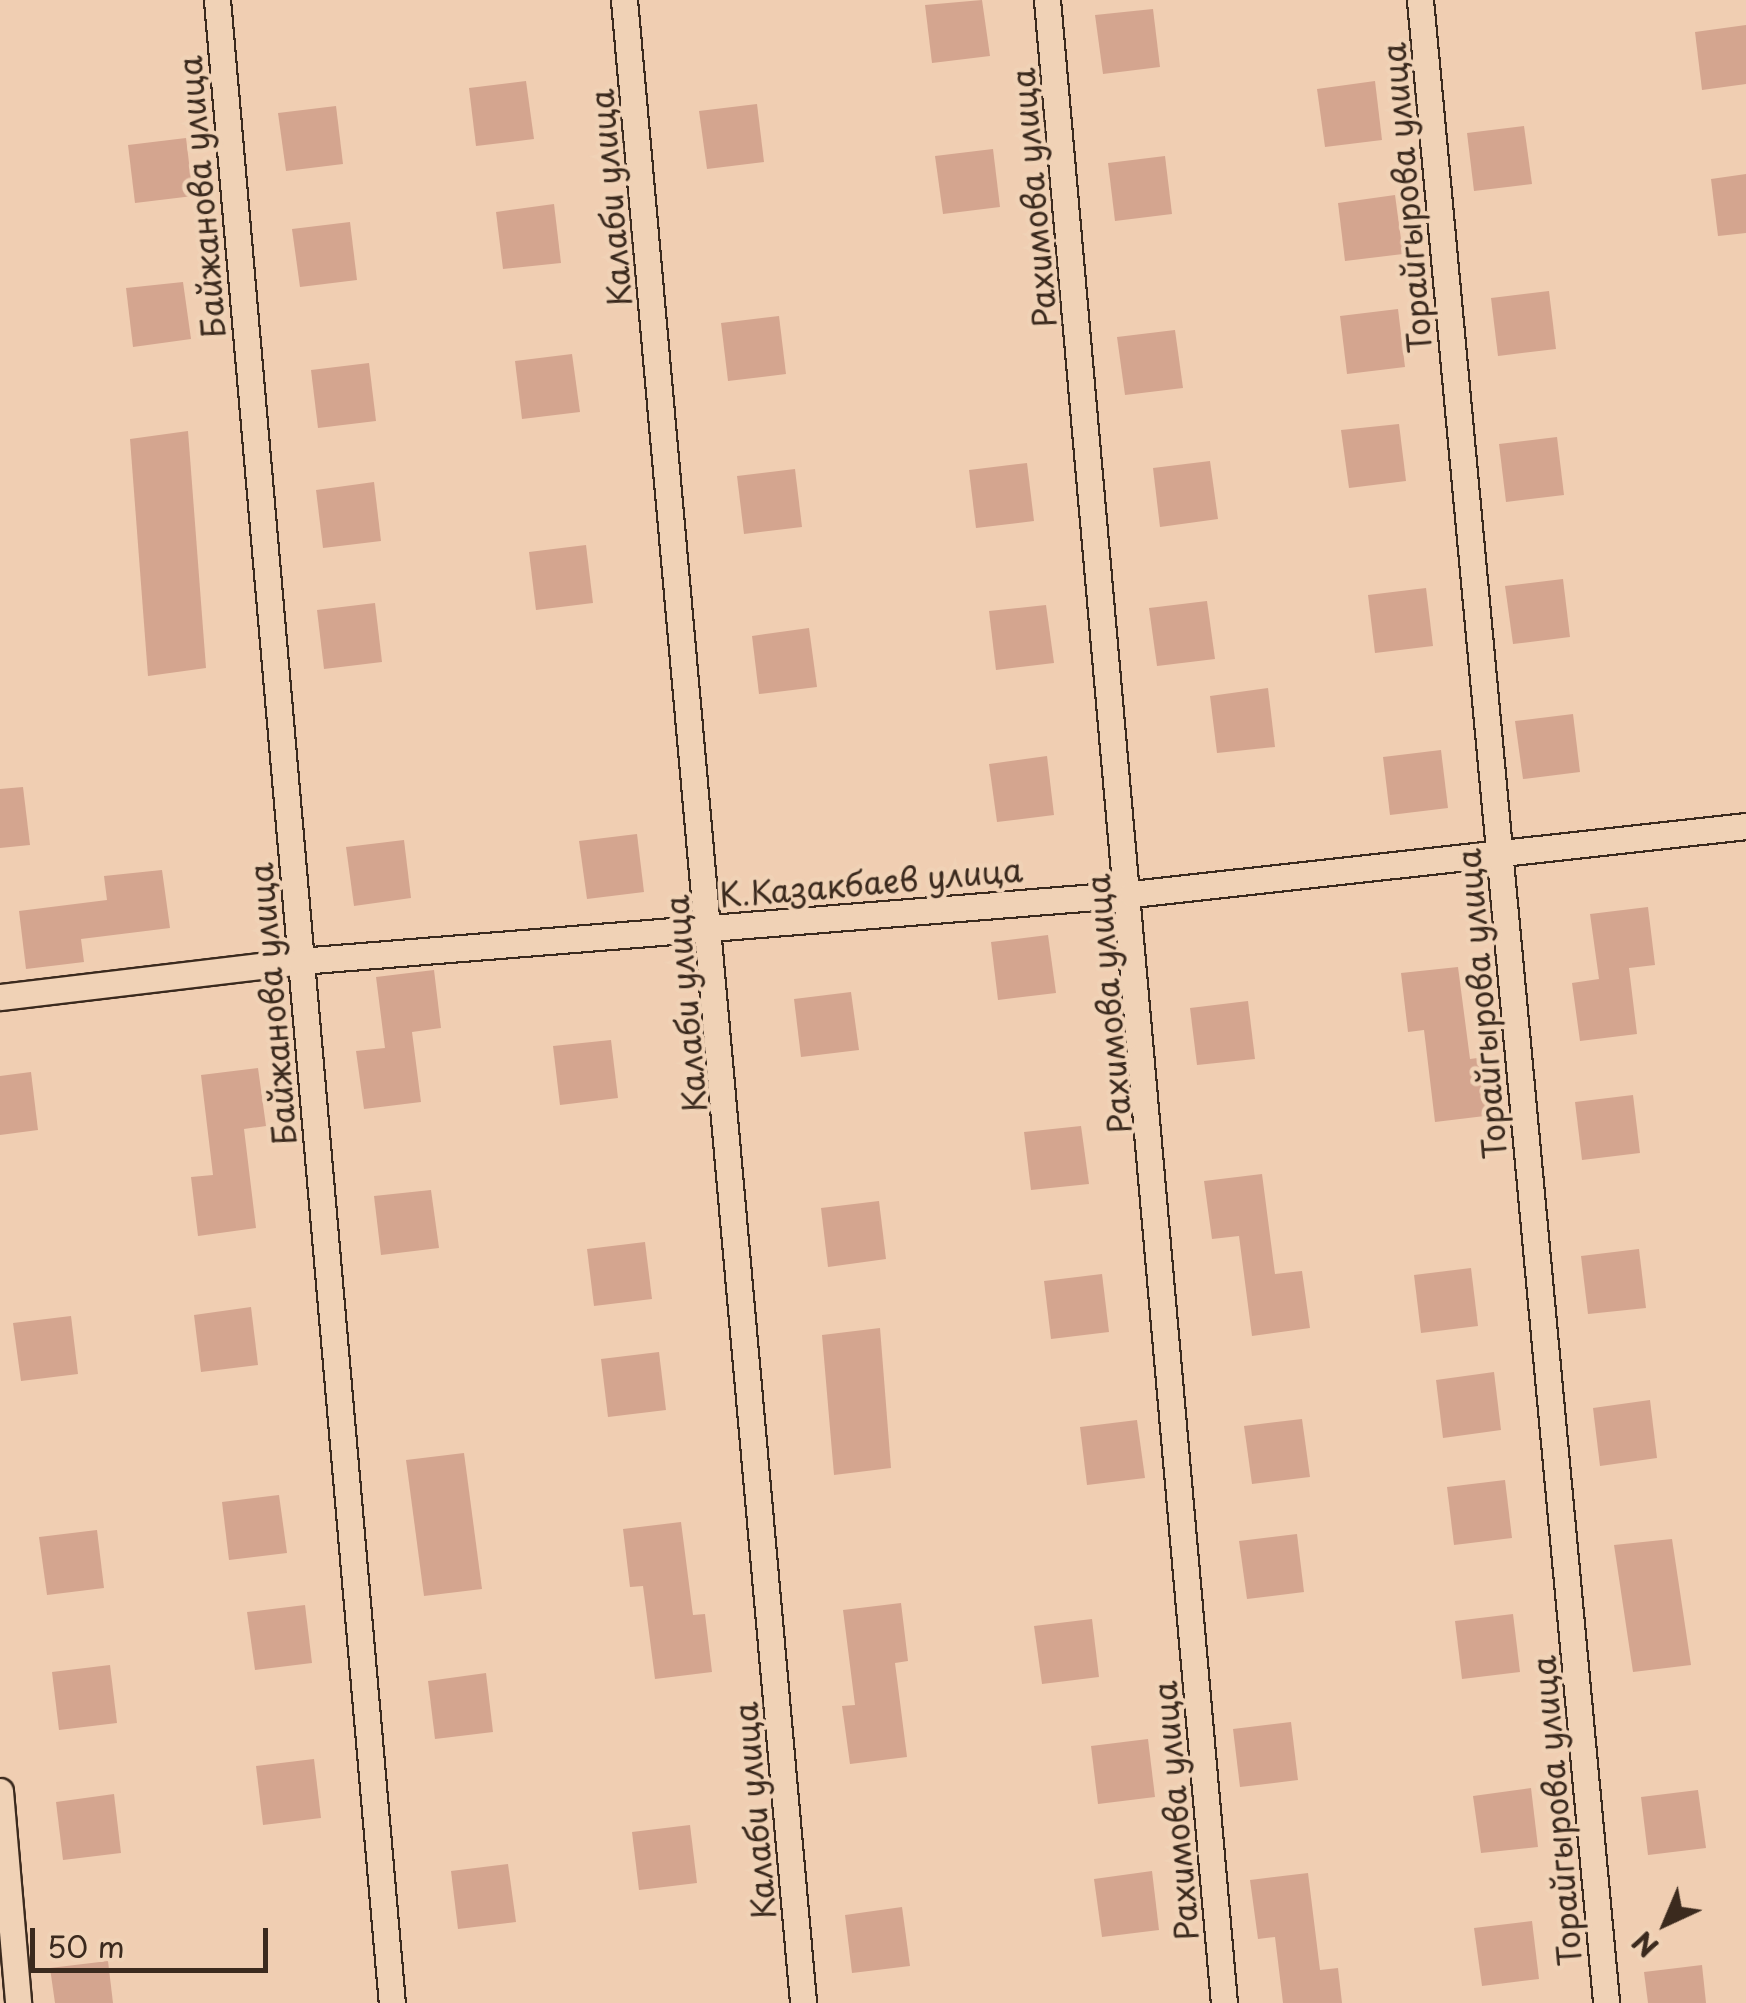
<!DOCTYPE html>
<html>
<head>
<meta charset="utf-8">
<style>
  body { margin:0 }
  #map { position:relative; width:1746px; height:2003px; overflow:hidden; background:#f0ceb2; font-family:"Playpen Sans",sans-serif }
  div>[style] { position:absolute }
  [style*='--x'] { left:calc(var(--x)*1px); top:calc(var(--y)*1px); width:calc(var(--w)*1px); rotate:calc(var(--a)*1deg) }
  .building>* { inset:0; background:#d4a58f }
  .roads { filter:drop-shadow(2px 0 #3b2a1e) drop-shadow(-2px 0 #3b2a1e) drop-shadow(0 2px #3b2a1e) drop-shadow(0 -2px #3b2a1e) }
  .street>* { height:25px; margin:-12.5px; padding:0 12.5px; transform-origin:12.5px; border-radius:12.5px; background:#f0d2b6 }
  span { translate:-50% -50%; white-space:nowrap; text-align:center; line-height:1.15; -webkit-text-stroke:9px #f0d2b6; paint-order:stroke }
  .street-label { font-size:32px; color:#3b2a1e }
  .north { position:absolute; left:1616px; top:1873px; width:100px; height:100px; -webkit-text-stroke:8px #f0d2b6; paint-order:stroke; rotate:224deg; font-size:28px; font-weight:700; line-height:40px; text-align:center; color:#3b2a1e }
  .north::after { content:''; display:block; margin:auto; width:35px; height:45px; background:#3b2a1e; clip-path:polygon(50% 0,100% 100%,50% 72%,0 100%) }
  .scale { position:absolute; left:30px; top:1928px; width:238px; height:45px; box-sizing:border-box; border:5px solid #3b2a1e; border-top:0; padding-left:12px; font-size:30px; line-height:35px; white-space:nowrap; color:#3b2a1e; -webkit-text-stroke:8px #f0d2b6; paint-order:stroke }
</style>
</head>
<body>
<div id="map">
  <div class="building">
    <i style="clip-path:polygon(982px 0,990px 56px,932px 63px,925px 5px)"></i>
    <i style="clip-path:polygon(1153px 9px,1160px 67px,1103px 74px,1095px 15px)"></i>
    <i style="clip-path:polygon(1746px 25px,1746px 84px,1702px 90px,1695px 32px)"></i>
    <i style="clip-path:polygon(526px 81px,534px 139px,476px 146px,469px 88px)"></i>
    <i style="clip-path:polygon(1375px 81px,1382px 140px,1325px 147px,1317px 89px)"></i>
    <i style="clip-path:polygon(757px 104px,764px 162px,707px 169px,699px 111px)"></i>
    <i style="clip-path:polygon(336px 106px,343px 164px,286px 171px,278px 113px)"></i>
    <i style="clip-path:polygon(1524px 126px,1532px 184px,1474px 191px,1467px 133px)"></i>
    <i style="clip-path:polygon(186px 138px,193px 196px,135px 203px,128px 145px)"></i>
    <i style="clip-path:polygon(993px 149px,1000px 207px,943px 214px,935px 156px)"></i>
    <i style="clip-path:polygon(1165px 156px,1172px 214px,1115px 221px,1108px 163px)"></i>
    <i style="clip-path:polygon(1746px 174px,1746px 233px,1718px 236px,1711px 179px)"></i>
    <i style="clip-path:polygon(1395px 195px,1403px 254px,1345px 261px,1338px 203px)"></i>
    <i style="clip-path:polygon(554px 204px,561px 263px,503px 269px,496px 212px)"></i>
    <i style="clip-path:polygon(350px 222px,357px 280px,300px 287px,292px 229px)"></i>
    <i style="clip-path:polygon(183px 282px,191px 339px,133px 347px,126px 288px)"></i>
    <i style="clip-path:polygon(1549px 291px,1556px 349px,1498px 356px,1491px 298px)"></i>
    <i style="clip-path:polygon(1398px 309px,1405px 367px,1347px 374px,1340px 316px)"></i>
    <i style="clip-path:polygon(779px 316px,786px 374px,728px 381px,721px 323px)"></i>
    <i style="clip-path:polygon(1175px 330px,1183px 388px,1125px 395px,1117px 337px)"></i>
    <i style="clip-path:polygon(572px 354px,580px 412px,522px 419px,515px 361px)"></i>
    <i style="clip-path:polygon(369px 363px,376px 421px,318px 428px,311px 370px)"></i>
    <i style="clip-path:polygon(1399px 424px,1406px 481px,1349px 488px,1341px 430px)"></i>
    <i style="clip-path:polygon(188px 431px,206px 668px,148px 676px,130px 439px)"></i>
    <i style="clip-path:polygon(1557px 437px,1564px 495px,1506px 502px,1499px 444px)"></i>
    <i style="clip-path:polygon(1210px 461px,1218px 519px,1160px 527px,1153px 468px)"></i>
    <i style="clip-path:polygon(1027px 463px,1034px 521px,976px 528px,969px 470px)"></i>
    <i style="clip-path:polygon(795px 469px,802px 527px,744px 534px,737px 476px)"></i>
    <i style="clip-path:polygon(374px 482px,381px 541px,323px 548px,316px 490px)"></i>
    <i style="clip-path:polygon(586px 545px,593px 603px,536px 610px,529px 552px)"></i>
    <i style="clip-path:polygon(1563px 579px,1570px 637px,1513px 644px,1505px 586px)"></i>
    <i style="clip-path:polygon(1426px 588px,1433px 646px,1375px 653px,1368px 595px)"></i>
    <i style="clip-path:polygon(1207px 601px,1215px 659px,1157px 666px,1149px 608px)"></i>
    <i style="clip-path:polygon(375px 603px,382px 662px,324px 669px,317px 610px)"></i>
    <i style="clip-path:polygon(1046px 605px,1054px 663px,996px 670px,989px 611px)"></i>
    <i style="clip-path:polygon(809px 628px,817px 687px,759px 694px,752px 636px)"></i>
    <i style="clip-path:polygon(1268px 688px,1275px 747px,1217px 753px,1210px 696px)"></i>
    <i style="clip-path:polygon(1573px 714px,1580px 772px,1523px 779px,1515px 721px)"></i>
    <i style="clip-path:polygon(1441px 750px,1448px 808px,1390px 815px,1383px 757px)"></i>
    <i style="clip-path:polygon(1047px 756px,1054px 815px,997px 822px,989px 764px)"></i>
    <i style="clip-path:polygon(23px 787px,30px 845px,0 848px,0 789px)"></i>
    <i style="clip-path:polygon(637px 834px,644px 892px,587px 899px,579px 841px)"></i>
    <i style="clip-path:polygon(404px 840px,411px 898px,354px 906px,346px 847px)"></i>
    <i style="clip-path:polygon(162px 870px,170px 928px,81px 939px,84px 962px,26px 969px,19px 911px,107px 900px,104px 876px)"></i>
    <i style="clip-path:polygon(1648px 907px,1655px 965px,1629px 968px,1637px 1034px,1580px 1041px,1572px 983px,1599px 979px,1590px 914px)"></i>
    <i style="clip-path:polygon(1048px 935px,1056px 993px,998px 1000px,991px 942px)"></i>
    <i style="clip-path:polygon(1458px 967px,1470px 1059px,1485px 1057px,1493px 1115px,1435px 1122px,1424px 1030px,1408px 1032px,1401px 973px)"></i>
    <i style="clip-path:polygon(434px 970px,441px 1028px,412px 1032px,421px 1102px,364px 1109px,356px 1051px,385px 1048px,376px 977px)"></i>
    <i style="clip-path:polygon(851px 992px,859px 1050px,801px 1057px,794px 999px)"></i>
    <i style="clip-path:polygon(1248px 1001px,1255px 1059px,1197px 1065px,1190px 1008px)"></i>
    <i style="clip-path:polygon(611px 1040px,618px 1098px,560px 1105px,553px 1046px)"></i>
    <i style="clip-path:polygon(258px 1068px,266px 1126px,244px 1129px,256px 1228px,198px 1236px,191px 1177px,213px 1175px,201px 1075px)"></i>
    <i style="clip-path:polygon(31px 1072px,38px 1130px,0 1135px,0 1076px)"></i>
    <i style="clip-path:polygon(1633px 1095px,1640px 1153px,1582px 1160px,1575px 1102px)"></i>
    <i style="clip-path:polygon(1081px 1126px,1089px 1184px,1031px 1190px,1024px 1132px)"></i>
    <i style="clip-path:polygon(1262px 1174px,1275px 1274px,1302px 1271px,1310px 1328px,1252px 1336px,1239px 1236px,1212px 1239px,1204px 1181px)"></i>
    <i style="clip-path:polygon(431px 1190px,439px 1248px,381px 1255px,374px 1196px)"></i>
    <i style="clip-path:polygon(879px 1201px,886px 1259px,828px 1267px,821px 1208px)"></i>
    <i style="clip-path:polygon(645px 1242px,652px 1299px,594px 1306px,587px 1249px)"></i>
    <i style="clip-path:polygon(1639px 1249px,1646px 1308px,1588px 1314px,1581px 1256px)"></i>
    <i style="clip-path:polygon(1471px 1268px,1478px 1326px,1421px 1333px,1414px 1275px)"></i>
    <i style="clip-path:polygon(1102px 1274px,1109px 1332px,1051px 1339px,1044px 1281px)"></i>
    <i style="clip-path:polygon(251px 1307px,258px 1365px,201px 1372px,194px 1315px)"></i>
    <i style="clip-path:polygon(71px 1316px,78px 1374px,21px 1381px,13px 1323px)"></i>
    <i style="clip-path:polygon(880px 1328px,891px 1468px,834px 1475px,822px 1335px)"></i>
    <i style="clip-path:polygon(659px 1352px,666px 1410px,608px 1417px,601px 1359px)"></i>
    <i style="clip-path:polygon(1494px 1372px,1501px 1430px,1443px 1438px,1436px 1380px)"></i>
    <i style="clip-path:polygon(1650px 1400px,1657px 1458px,1600px 1466px,1593px 1408px)"></i>
    <i style="clip-path:polygon(1302px 1419px,1310px 1477px,1252px 1484px,1244px 1426px)"></i>
    <i style="clip-path:polygon(1137px 1420px,1145px 1478px,1087px 1485px,1080px 1427px)"></i>
    <i style="clip-path:polygon(464px 1453px,482px 1589px,424px 1596px,406px 1460px)"></i>
    <i style="clip-path:polygon(1505px 1480px,1512px 1538px,1454px 1545px,1447px 1487px)"></i>
    <i style="clip-path:polygon(279px 1495px,287px 1553px,229px 1560px,222px 1502px)"></i>
    <i style="clip-path:polygon(681px 1522px,693px 1615px,705px 1614px,712px 1672px,655px 1679px,643px 1586px,630px 1587px,623px 1529px)"></i>
    <i style="clip-path:polygon(97px 1530px,104px 1588px,47px 1595px,39px 1537px)"></i>
    <i style="clip-path:polygon(1297px 1534px,1304px 1592px,1247px 1599px,1239px 1541px)"></i>
    <i style="clip-path:polygon(1672px 1539px,1691px 1665px,1633px 1672px,1614px 1545px)"></i>
    <i style="clip-path:polygon(901px 1603px,908px 1661px,895px 1663px,907px 1757px,850px 1764px,842px 1706px,855px 1705px,843px 1610px)"></i>
    <i style="clip-path:polygon(305px 1605px,312px 1663px,255px 1670px,247px 1612px)"></i>
    <i style="clip-path:polygon(1513px 1614px,1520px 1672px,1462px 1679px,1455px 1621px)"></i>
    <i style="clip-path:polygon(1092px 1619px,1099px 1677px,1042px 1684px,1034px 1626px)"></i>
    <i style="clip-path:polygon(110px 1665px,117px 1723px,59px 1730px,52px 1672px)"></i>
    <i style="clip-path:polygon(486px 1673px,493px 1732px,435px 1739px,428px 1681px)"></i>
    <i style="clip-path:polygon(1291px 1722px,1298px 1780px,1240px 1787px,1233px 1729px)"></i>
    <i style="clip-path:polygon(1148px 1739px,1155px 1797px,1098px 1804px,1091px 1746px)"></i>
    <i style="clip-path:polygon(314px 1759px,321px 1818px,263px 1825px,256px 1766px)"></i>
    <i style="clip-path:polygon(1531px 1788px,1538px 1847px,1481px 1853px,1473px 1796px)"></i>
    <i style="clip-path:polygon(1698px 1790px,1706px 1848px,1648px 1855px,1641px 1797px)"></i>
    <i style="clip-path:polygon(114px 1794px,121px 1853px,63px 1860px,56px 1802px)"></i>
    <i style="clip-path:polygon(690px 1825px,697px 1883px,639px 1890px,632px 1832px)"></i>
    <i style="clip-path:polygon(508px 1864px,516px 1922px,458px 1929px,451px 1871px)"></i>
    <i style="clip-path:polygon(1152px 1871px,1159px 1930px,1102px 1937px,1094px 1879px)"></i>
    <i style="clip-path:polygon(1308px 1873px,1320px 1970px,1338px 1968px,1342px 2003px,1283px 2003px,1275px 1937px,1258px 1939px,1250px 1880px)"></i>
    <i style="clip-path:polygon(902px 1907px,910px 1966px,852px 1973px,845px 1915px)"></i>
    <i style="clip-path:polygon(1532px 1921px,1539px 1979px,1482px 1986px,1474px 1928px)"></i>
    <i style="clip-path:polygon(108px 1961px,113px 2003px,55px 2003px,50px 1968px)"></i>
    <i style="clip-path:polygon(1702px 1965px,1706px 2003px,1648px 2003px,1644px 1972px)"></i>
  </div>
  <div class="roads">
    <div class="street">
      <i style="--x:217;--y:0;--w:2011;--a:85.01"></i>
      <i style="--x:624;--y:0;--w:2011;--a:84.89"></i>
      <i style="--x:1047;--y:0;--w:2011;--a:84.95"></i>
      <i style="--x:1420;--y:0;--w:2012;--a:84.69"></i>
      <i style="--x:0;--y:997;--w:302;--a:-6.8"></i>
      <i style="--x:300;--y:961;--w:835;--a:-4.6"></i>
      <i style="--x:1132;--y:894;--w:618;--a:-6.32"></i>
      <i style="--x:0;--y:1791;--w:213;--a:85.1"></i>
    </div>
  </div>
  <div class="street-label">
    <span style="left:201px;top:197px;rotate:-95deg">Байжанова улица</span>
    <span style="left:610px;top:198px;rotate:-95deg">Калаби улица</span>
    <span style="left:1033px;top:198px;rotate:-95deg">Рахимова улица</span>
    <span style="left:1406px;top:198px;rotate:-95deg">Торайгырова улица</span>
    <span style="left:871px;top:882px;rotate:-5deg">К.Казакбаев улица</span>
    <span style="left:272px;top:1004px;rotate:-95deg">Байжанова улица</span>
    <span style="left:685px;top:1004px;rotate:-95deg">Калаби улица</span>
    <span style="left:1108px;top:1004px;rotate:-95deg">Рахимова улица</span>
    <span style="left:1481px;top:1004px;rotate:-95deg">Торайгырова улица</span>
    <span style="left:754px;top:1811px;rotate:-95deg">Калаби улица</span>
    <span style="left:1175px;top:1811px;rotate:-95deg">Рахимова улица</span>
    <span style="left:1556px;top:1811px;rotate:-95deg">Торайгырова улица</span>
  </div>
  <div class="north">N</div>
  <div class="scale">50 m</div>
</div>
</body>
</html>
